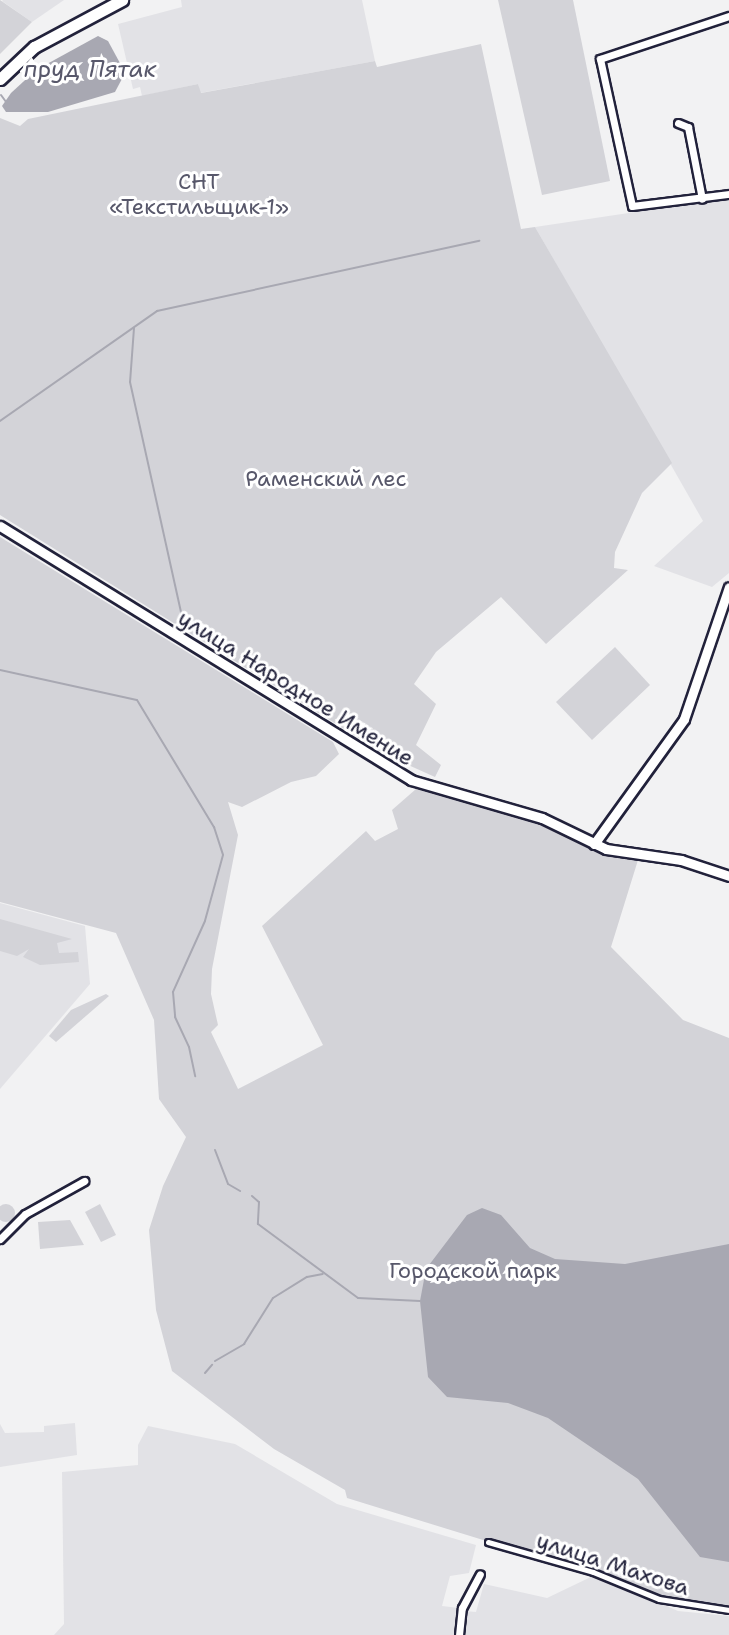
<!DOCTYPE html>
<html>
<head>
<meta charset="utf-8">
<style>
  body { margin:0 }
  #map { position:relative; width:729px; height:1635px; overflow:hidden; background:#f2f2f3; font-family:"Shantell Sans",sans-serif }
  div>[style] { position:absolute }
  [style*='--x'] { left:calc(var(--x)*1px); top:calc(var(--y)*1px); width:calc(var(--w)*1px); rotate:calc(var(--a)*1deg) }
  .built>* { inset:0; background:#e2e2e6 }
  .green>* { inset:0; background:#d3d3d8 }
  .round { border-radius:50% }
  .water>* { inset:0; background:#a8a8b2 }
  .stream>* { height:2px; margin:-1px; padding:0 1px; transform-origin:1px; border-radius:1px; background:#a8a8b2 }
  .roads { filter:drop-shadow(2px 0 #22223b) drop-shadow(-2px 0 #22223b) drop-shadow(0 2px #22223b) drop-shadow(0 -2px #22223b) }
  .pedestrian>* { height:5px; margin:-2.5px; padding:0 2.5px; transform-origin:2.5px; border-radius:2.5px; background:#fff }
  .minor>* { height:7px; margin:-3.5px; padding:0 3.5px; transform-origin:3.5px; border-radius:3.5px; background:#fff }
  .tertiary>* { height:9px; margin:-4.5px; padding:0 4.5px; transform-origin:4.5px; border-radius:4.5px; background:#fff }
  .primary>* { height:11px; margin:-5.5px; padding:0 5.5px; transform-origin:5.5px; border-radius:5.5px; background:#fff }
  span { translate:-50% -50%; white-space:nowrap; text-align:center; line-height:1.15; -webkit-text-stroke:6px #fff; paint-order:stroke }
  .park-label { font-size:22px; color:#57576a }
  .street-label { font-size:22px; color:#22223b }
  .water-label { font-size:24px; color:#58586b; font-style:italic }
</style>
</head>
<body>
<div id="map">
  <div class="built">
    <i style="clip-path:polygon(64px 0,32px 22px,2px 1px,3px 0)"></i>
    <i style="clip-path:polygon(181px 0,362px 0,375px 61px,200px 93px,198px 84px,142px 96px,140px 87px,133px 89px,118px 24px,182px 7px)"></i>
    <i style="clip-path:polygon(729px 198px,729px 573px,712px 587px,654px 566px,703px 521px,535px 227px)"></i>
    <i style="clip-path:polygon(0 903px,85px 926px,90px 984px,0 1089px)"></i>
    <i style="clip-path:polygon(75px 1423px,77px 1455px,0 1467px,0 1424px,5px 1433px,44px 1432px,44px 1426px)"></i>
    <i style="clip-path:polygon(148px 1426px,235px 1444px,337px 1504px,476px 1545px,469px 1573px,450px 1576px,442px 1606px,459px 1608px,455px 1635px,54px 1635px,64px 1624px,62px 1472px,138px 1465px,138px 1445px)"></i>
    <i style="clip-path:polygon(595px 1575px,678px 1611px,729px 1616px,729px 1635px,463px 1635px,465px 1611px,476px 1612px,484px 1584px,547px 1598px)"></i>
  </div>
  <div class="green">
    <i style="clip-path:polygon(0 0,32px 22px,0 54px)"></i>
    <i style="clip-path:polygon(498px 0,573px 0,610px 181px,542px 195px)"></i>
    <i style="clip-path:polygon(481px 44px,521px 229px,535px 227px,672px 463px,642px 493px,615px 552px,614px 568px,628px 570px,546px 644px,501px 597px,436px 652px,414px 684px,436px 704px,416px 745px,441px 765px,435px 777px,386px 755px,0 515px,0 118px,20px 126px,28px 119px,198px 84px,201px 93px,375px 61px,377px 67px)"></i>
    <i style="clip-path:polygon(0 537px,333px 742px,339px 754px,316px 776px,291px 782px,242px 807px,228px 802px,238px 835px,212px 969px,211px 994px,218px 1025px,211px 1032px,238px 1089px,323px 1045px,262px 926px,366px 831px,375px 841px,398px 829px,392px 810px,416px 789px,523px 818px,607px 854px,638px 860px,611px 947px,683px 1020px,729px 1038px,729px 1610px,687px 1603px,347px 1498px,345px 1490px,274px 1449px,172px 1371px,156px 1310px,149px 1230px,163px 1186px,186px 1137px,159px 1099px,154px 1020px,116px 933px,0 902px)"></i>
    <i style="clip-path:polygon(615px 647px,650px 685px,592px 740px,556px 702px)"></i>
    <i style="clip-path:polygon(0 919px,72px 939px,57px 943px,59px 953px,78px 952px,79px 962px,40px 965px,23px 957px,29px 949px,17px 956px,0 951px)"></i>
    <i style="clip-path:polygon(106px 994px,109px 996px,56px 1042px,49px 1036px,71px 1010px)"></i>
    <i style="clip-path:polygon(100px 1204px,116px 1235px,101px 1242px,85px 1212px)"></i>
    <i class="round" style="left:-3px;top:1204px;width:18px;height:18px"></i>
    <i style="clip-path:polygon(70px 1220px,84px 1245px,40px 1249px,38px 1222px)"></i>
  </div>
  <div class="water">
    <i style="clip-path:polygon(98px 36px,108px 41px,121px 65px,124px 75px,115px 92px,48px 112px,6px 112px,2px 106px,11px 93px,36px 70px)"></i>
    <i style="clip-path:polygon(482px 1208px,501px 1215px,530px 1248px,555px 1259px,625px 1264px,729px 1244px,729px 1562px,700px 1557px,638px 1479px,548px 1418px,508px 1403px,447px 1397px,428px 1377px,420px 1301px,426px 1269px,467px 1215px)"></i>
  </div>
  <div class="stream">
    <i style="--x:1;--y:95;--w:9;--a:54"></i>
    <i style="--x:134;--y:328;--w:54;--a:94.2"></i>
    <i style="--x:130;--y:382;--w:254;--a:77.5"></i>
    <i style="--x:0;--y:421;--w:192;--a:-35"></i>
    <i style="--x:157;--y:311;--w:330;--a:-12.3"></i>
    <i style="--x:0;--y:670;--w:140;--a:12.4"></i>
    <i style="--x:137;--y:700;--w:149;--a:58.8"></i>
    <i style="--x:214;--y:827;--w:29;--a:72"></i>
    <i style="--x:223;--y:855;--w:68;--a:105.3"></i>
    <i style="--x:205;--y:921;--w:78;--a:114.3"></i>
    <i style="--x:173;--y:992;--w:25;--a:85"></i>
    <i style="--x:175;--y:1017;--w:33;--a:65"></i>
    <i style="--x:189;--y:1047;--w:30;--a:78"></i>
    <i style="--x:215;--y:1150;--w:36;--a:69"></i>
    <i style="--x:228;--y:1184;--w:14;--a:30"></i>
    <i style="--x:252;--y:1196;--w:9;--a:41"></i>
    <i style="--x:259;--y:1202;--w:22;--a:93"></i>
    <i style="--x:258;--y:1224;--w:124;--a:36.5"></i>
    <i style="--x:358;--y:1298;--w:62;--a:2.8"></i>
    <i style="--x:215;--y:1361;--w:34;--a:-30"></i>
    <i style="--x:244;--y:1344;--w:54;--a:-57.8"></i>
    <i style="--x:273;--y:1298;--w:40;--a:-32"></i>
    <i style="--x:307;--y:1277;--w:16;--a:-11"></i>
    <i style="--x:205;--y:1373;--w:11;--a:-49"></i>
  </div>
  <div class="roads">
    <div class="pedestrian">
      <i style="--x:488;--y:1542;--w:109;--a:15.9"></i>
      <i style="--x:593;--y:1572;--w:71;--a:22.2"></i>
      <i style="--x:659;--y:1599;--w:71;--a:8.9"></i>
    </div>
    <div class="minor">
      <i style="--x:729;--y:16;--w:136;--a:161.6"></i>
      <i style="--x:600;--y:59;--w:150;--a:77.7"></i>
      <i style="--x:632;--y:206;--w:98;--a:-7.1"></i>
      <i style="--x:678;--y:123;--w:11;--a:22"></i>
      <i style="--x:688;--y:127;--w:73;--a:79"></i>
      <i style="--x:0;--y:1239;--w:35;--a:-45"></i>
      <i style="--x:25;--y:1214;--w:68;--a:-29.2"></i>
      <i style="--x:459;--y:1635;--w:27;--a:-84"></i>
      <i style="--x:462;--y:1608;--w:38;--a:-62"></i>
    </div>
    <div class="tertiary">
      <i style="--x:0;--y:526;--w:483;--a:31.7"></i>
      <i style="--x:411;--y:780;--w:136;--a:16.2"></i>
      <i style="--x:542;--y:818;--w:71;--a:25.8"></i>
      <i style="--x:606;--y:849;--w:76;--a:8.3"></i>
      <i style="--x:681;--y:860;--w:51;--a:18.4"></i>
      <i style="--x:594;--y:844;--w:154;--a:-54.2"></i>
      <i style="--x:684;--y:719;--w:139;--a:-71.2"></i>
    </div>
    <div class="primary">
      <i style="--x:0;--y:79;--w:47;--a:-43.3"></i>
      <i style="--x:34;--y:47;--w:100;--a:-28.1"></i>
    </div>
  </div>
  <div class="park-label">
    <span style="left:199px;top:194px">СНТ<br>«Текстильщик-1»</span>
    <span style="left:326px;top:479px">Раменский лес</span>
    <span style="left:473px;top:1271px">Городской парк</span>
  </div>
  <div class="street-label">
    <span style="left:296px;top:688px;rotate:32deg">улица Народное Имение</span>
    <span style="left:613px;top:1564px;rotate:18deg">улица Махова</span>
  </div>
  <div class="water-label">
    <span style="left:90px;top:70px">пруд Пятак</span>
  </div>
</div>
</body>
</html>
